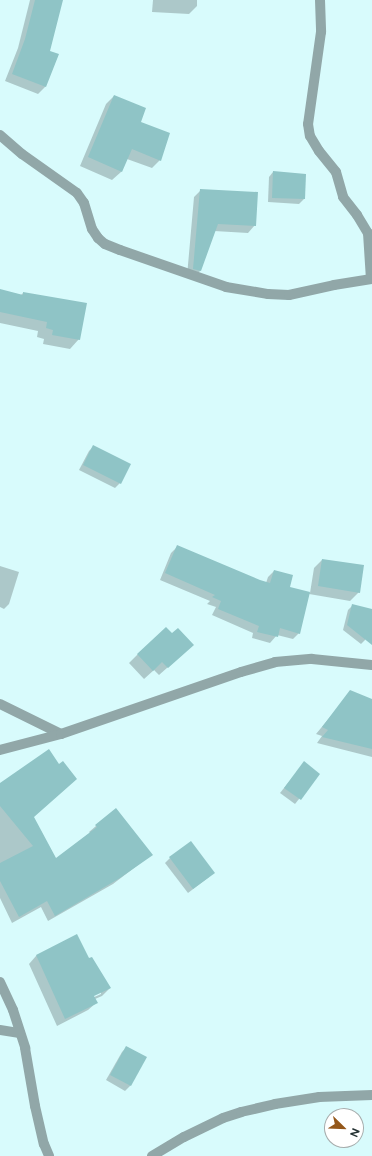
<!DOCTYPE html>
<html>
<head>
<meta charset="utf-8">
<style>
  body { margin:0 }
  #map { position:relative; width:372px; height:1156px; overflow:hidden; background:#d8fbfc; font-family:Figtree,sans-serif }
  div>[style] { position:absolute }
  [style*='--x'] { left:calc(var(--x)*1px); top:calc(var(--y)*1px); width:calc(var(--w)*1px); rotate:calc(var(--a)*1deg) }
  .shadow>* { inset:0; background:#0003 }
  .building>* { inset:0; background:#8fc4c6 }
  .minor>* { height:10px; margin:-5px; padding:0 5px; transform-origin:5px; border-radius:5px; background:#91a7a8 }
  span { translate:-50% -50%; white-space:nowrap; text-align:center; line-height:1.15; -webkit-text-stroke:3px #fff; paint-order:stroke }
  .north { position:absolute; left:324px; top:1108px; width:40px; height:40px; box-sizing:border-box; background:#fff; border:1px solid #a7adad; border-radius:50%; rotate:113deg; font-size:11px; font-weight:700; line-height:16px; text-align:center; color:#243132 }
  .north::after { content:''; display:block; margin:auto; width:14px; height:18px; background:#94571a; clip-path:polygon(50% 0,100% 100%,50% 72%,0 100%) }
</style>
</head>
<body>
<div id="map">
  <div class="shadow">
    <i style="clip-path:polygon(30px 0,62px 0,49px 52px,58px 55px,45px 87px,38px 94px,5px 81px,18px 48px)"></i>
    <i style="clip-path:polygon(153px 0,197px 0,197px 6px,189px 14px,152px 12px)"></i>
    <i style="clip-path:polygon(114px 96px,139px 123px,160px 160px,152px 168px,127px 159px,121px 172px,112px 180px,80px 166px,106px 104px)"></i>
    <i style="clip-path:polygon(273px 172px,304px 199px,299px 204px,268px 202px,269px 177px)"></i>
    <i style="clip-path:polygon(201px 190px,255px 225px,248px 233px,214px 231px,200px 271px,193px 278px,187px 276px,194px 197px)"></i>
    <i style="clip-path:polygon(0 290px,21px 295px,23px 293px,79px 339px,70px 349px,43px 344px,44px 339px,37px 337px,38px 331px,0 323px)"></i>
    <i style="clip-path:polygon(94px 446px,120px 483px,115px 488px,79px 470px,89px 451px)"></i>
    <i style="clip-path:polygon(177px 547px,266px 583px,268px 577px,274px 571px,289px 588px,310px 593px,314px 568px,322px 560px,359px 592px,350px 601px,309px 594px,299px 633px,293px 639px,277px 635px,270px 643px,252px 638px,253px 633px,212px 615px,216px 607px,207px 604px,210px 601px,160px 580px,171px 553px)"></i>
    <i style="clip-path:polygon(0 566px,19px 572px,9px 604px,4px 609px,0 607px)"></i>
    <i style="clip-path:polygon(353px 605px,372px 610px,365px 640px,361px 644px,343px 630px,348px 610px)"></i>
    <i style="clip-path:polygon(184px 653px,159px 675px,154px 670px,144px 679px,129px 663px,138px 654px)"></i>
    <i style="clip-path:polygon(340px 705px,372px 715px,372px 757px,317px 743px,322px 736px,316px 734px)"></i>
    <i style="clip-path:polygon(304px 763px,319px 774px,295px 804px,280px 793px)"></i>
    <i style="clip-path:polygon(59px 766px,76px 779px,33px 817px,56px 859px,90px 833px,89px 832px,96px 826px,116px 809px,151px 855px,113px 884px,48px 921px,41px 907px,12px 923px,0 898px,0 784px)"></i>
    <i style="clip-path:polygon(170px 858px,209px 877px,188px 893px,165px 863px)"></i>
    <i style="clip-path:polygon(evenodd,76px 936px,89px 959px,110px 988px,102px 996px,95px 999px,96px 1003px,88px 1010px,57px 1026px,29px 964px,36px 956px,76px 936px,101px 992px,101px 994px,90px 999px,89px 997px,101px 992px)"></i>
    <i style="clip-path:polygon(127px 1047px,145px 1057px,130px 1086px,125px 1091px,106px 1080px,122px 1052px)"></i>
  </div>
  <div class="building">
    <i style="clip-path:polygon(35px 0,63px 0,50px 51px,59px 54px,46px 87px,12px 74px,25px 39px)"></i>
    <i style="clip-path:polygon(114px 95px,146px 108px,141px 122px,170px 133px,161px 161px,132px 149px,122px 172px,88px 157px)"></i>
    <i style="clip-path:polygon(273px 171px,306px 174px,305px 199px,272px 198px)"></i>
    <i style="clip-path:polygon(200px 189px,258px 192px,256px 226px,218px 224px,201px 271px,193px 269px)"></i>
    <i style="clip-path:polygon(0 289px,23px 295px,23px 292px,87px 303px,80px 340px,52px 335px,53px 330px,46px 328px,47px 322px,0 312px)"></i>
    <i style="clip-path:polygon(93px 445px,131px 464px,121px 484px,83px 465px)"></i>
    <i style="clip-path:polygon(177px 545px,260px 580px,270px 583px,274px 570px,293px 575px,290px 587px,310px 592px,300px 634px,280px 628px,278px 637px,257px 632px,259px 626px,218px 609px,221px 601px,212px 597px,215px 595px,165px 573px)"></i>
    <i style="clip-path:polygon(322px 559px,364px 565px,360px 593px,318px 586px)"></i>
    <i style="clip-path:polygon(352px 604px,372px 609px,372px 645px,347px 625px)"></i>
    <i style="clip-path:polygon(166px 627px,172px 633px,178px 628px,194px 645px,168px 668px,162px 662px,153px 671px,137px 654px)"></i>
    <i style="clip-path:polygon(350px 690px,372px 699px,372px 749px,322px 737px,328px 730px,322px 727px)"></i>
    <i style="clip-path:polygon(49px 749px,59px 764px,63px 761px,77px 779px,34px 817px,56px 858px,97px 827px,95px 825px,116px 808px,153px 855px,120px 878px,55px 916px,47px 901px,19px 917px,0 881px,0 863px,33px 846px,0 806px,0 783px)"></i>
    <i style="clip-path:polygon(304px 761px,320px 774px,301px 800px,284px 788px)"></i>
    <i style="clip-path:polygon(191px 841px,215px 873px,193px 889px,169px 857px)"></i>
    <i style="clip-path:polygon(77px 934px,89px 958px,92px 957px,111px 988px,94px 996px,98px 1003px,65px 1019px,36px 955px)"></i>
    <i style="clip-path:polygon(126px 1046px,147px 1057px,131px 1086px,110px 1075px)"></i>
  </div>
  <div class="minor">
    <i style="--x:320;--y:0;--w:32;--a:88"></i>
    <i style="--x:321;--y:32;--w:93;--a:98"></i>
    <i style="--x:308;--y:124;--w:12;--a:81"></i>
    <i style="--x:310;--y:136;--w:17;--a:59"></i>
    <i style="--x:319;--y:151;--w:27;--a:51"></i>
    <i style="--x:336;--y:172;--w:26;--a:74"></i>
    <i style="--x:343;--y:197;--w:23;--a:52"></i>
    <i style="--x:357;--y:215;--w:21;--a:59"></i>
    <i style="--x:368;--y:233;--w:46;--a:86.3"></i>
    <i style="--x:0;--y:135;--w:29;--a:41"></i>
    <i style="--x:22;--y:154;--w:67;--a:35.3"></i>
    <i style="--x:77;--y:193;--w:12;--a:55"></i>
    <i style="--x:84;--y:203;--w:27;--a:73"></i>
    <i style="--x:92;--y:229;--w:11;--a:56"></i>
    <i style="--x:98;--y:238;--w:9;--a:41"></i>
    <i style="--x:105;--y:244;--w:16;--a:22"></i>
    <i style="--x:120;--y:250;--w:112;--a:19.2"></i>
    <i style="--x:226;--y:287;--w:43;--a:9.5"></i>
    <i style="--x:268;--y:294;--w:21;--a:3"></i>
    <i style="--x:289;--y:295;--w:46;--a:-12.5"></i>
    <i style="--x:334;--y:285;--w:38;--a:-9"></i>
    <i style="--x:0;--y:704;--w:68;--a:26.2"></i>
    <i style="--x:0;--y:750;--w:63;--a:-14.7"></i>
    <i style="--x:61;--y:734;--w:190;--a:-19"></i>
    <i style="--x:241;--y:672;--w:35;--a:-16"></i>
    <i style="--x:275;--y:662;--w:37;--a:-5"></i>
    <i style="--x:312;--y:659;--w:60;--a:5.7"></i>
    <i style="--x:0;--y:982;--w:31;--a:65"></i>
    <i style="--x:13;--y:1010;--w:40;--a:72"></i>
    <i style="--x:25;--y:1048;--w:59;--a:80.2"></i>
    <i style="--x:35;--y:1106;--w:39;--a:77"></i>
    <i style="--x:44;--y:1144;--w:13;--a:67"></i>
    <i style="--x:0;--y:1030;--w:20;--a:9"></i>
    <i style="--x:152;--y:1156;--w:37;--a:-31"></i>
    <i style="--x:184;--y:1137;--w:43;--a:-26"></i>
    <i style="--x:223;--y:1118;--w:19;--a:-18"></i>
    <i style="--x:241;--y:1112;--w:35;--a:-13"></i>
    <i style="--x:275;--y:1104;--w:45;--a:-9"></i>
    <i style="--x:319;--y:1097;--w:53;--a:-2.2"></i>
  </div>
  <div class="north">N</div>
</div>
</body>
</html>
